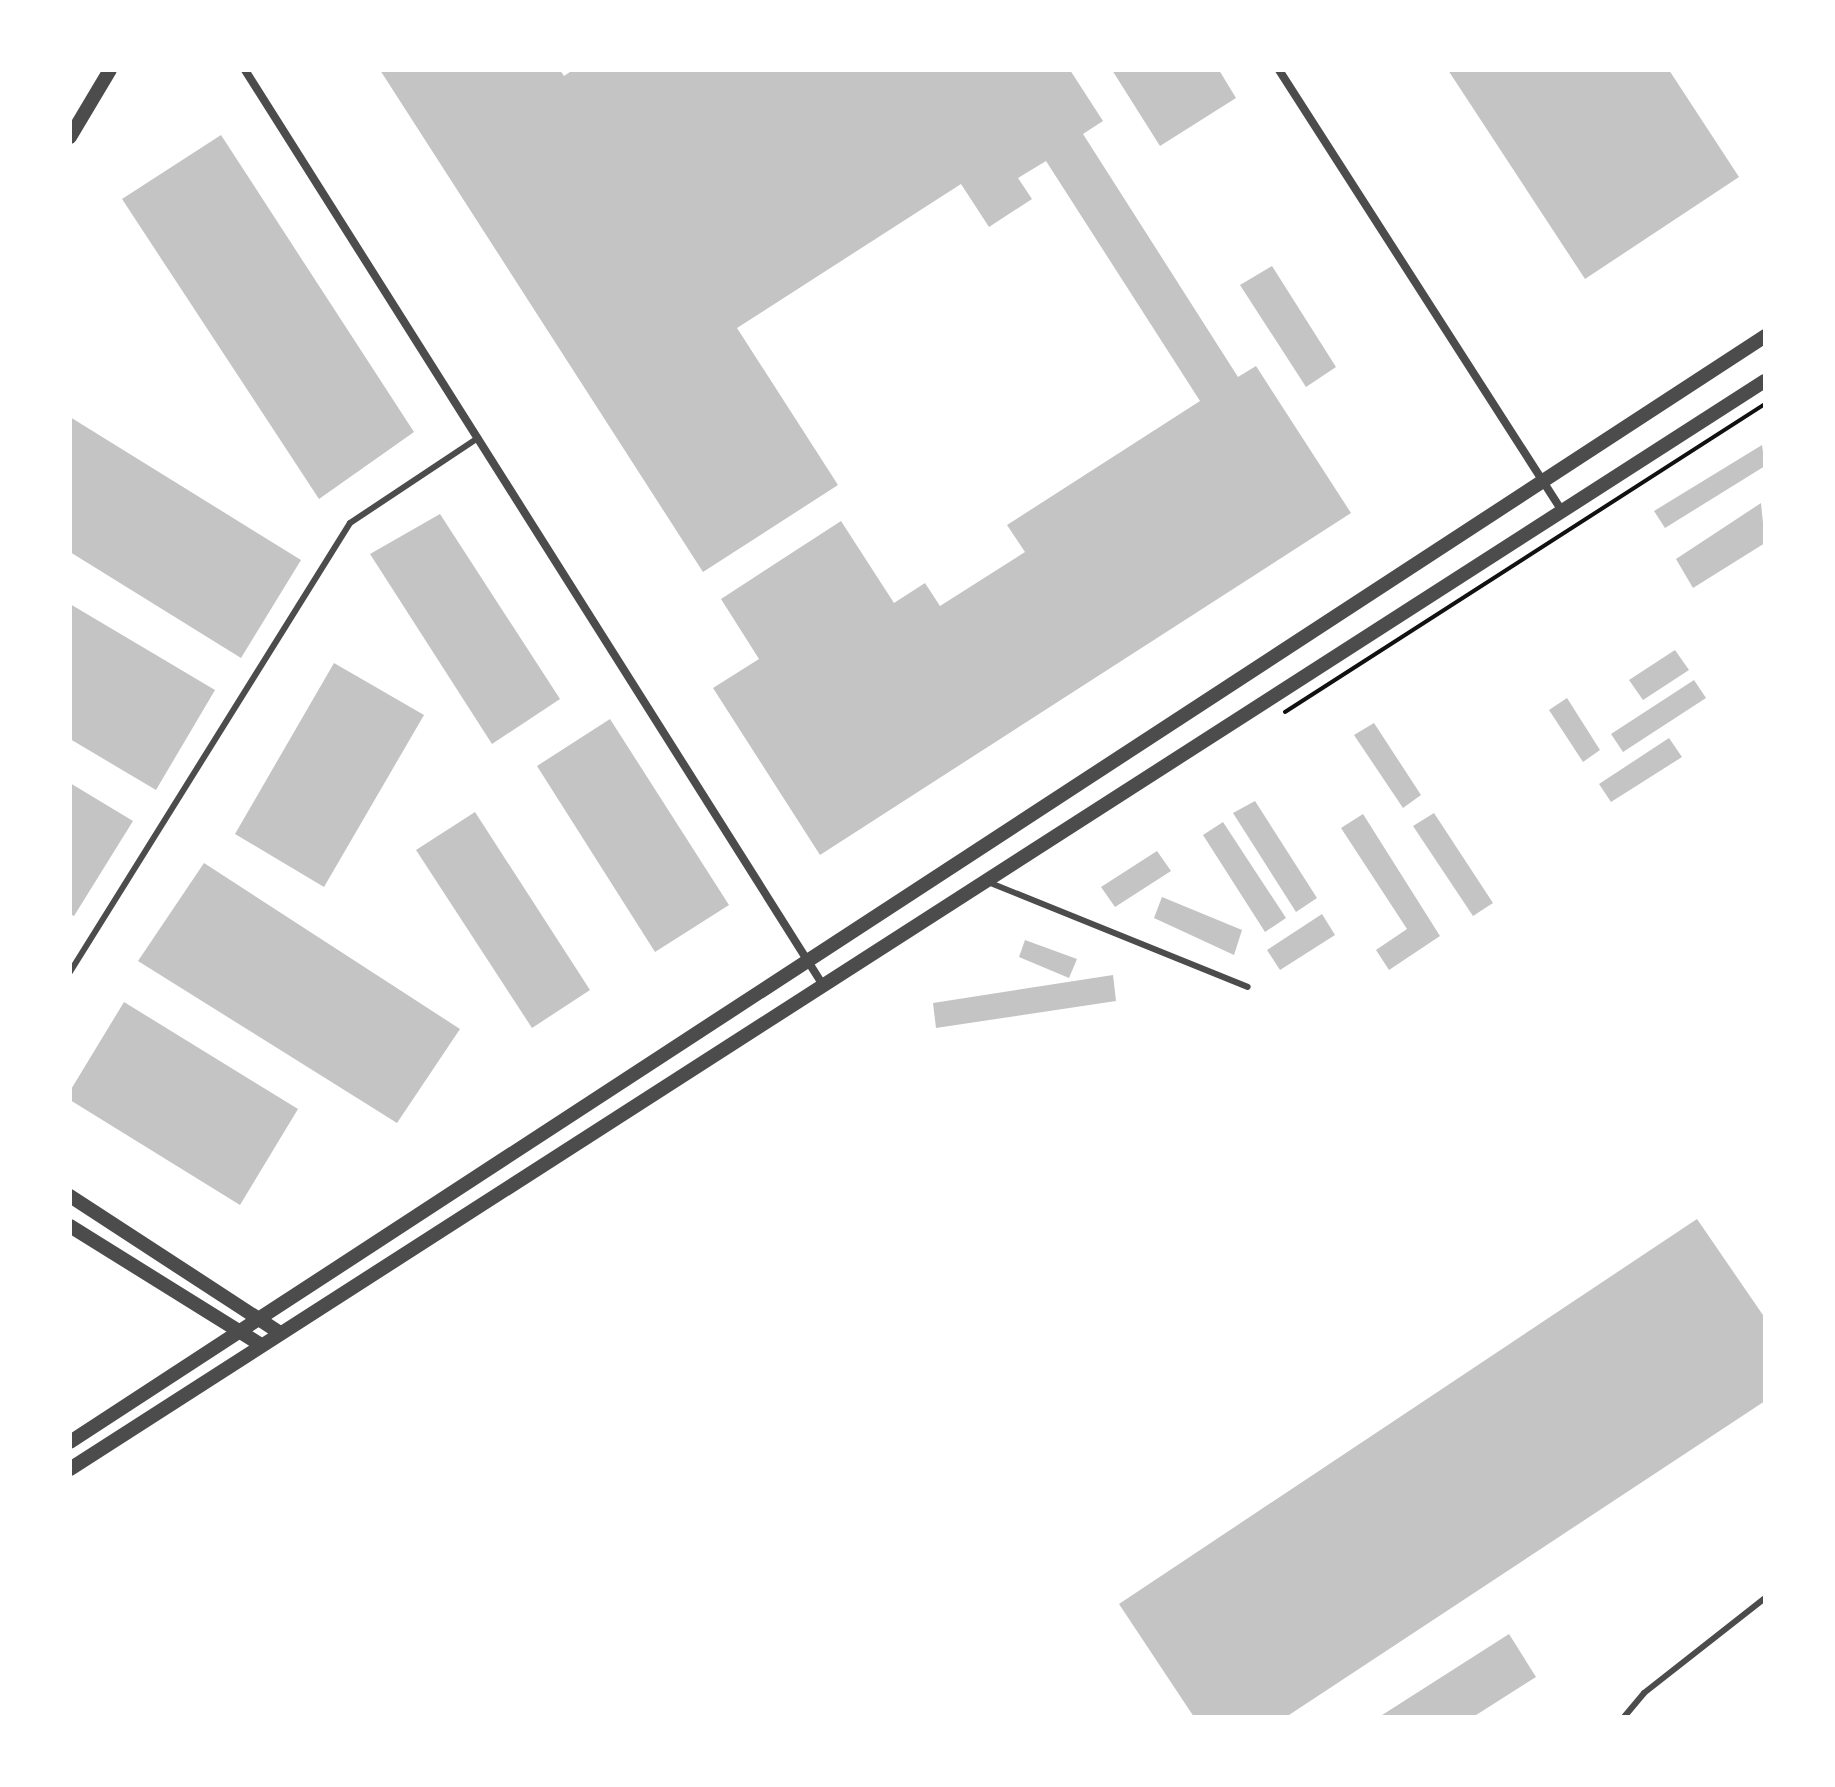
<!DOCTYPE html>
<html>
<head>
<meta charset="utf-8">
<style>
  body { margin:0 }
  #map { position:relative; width:1835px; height:1787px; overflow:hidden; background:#fff; font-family:"Exo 2",sans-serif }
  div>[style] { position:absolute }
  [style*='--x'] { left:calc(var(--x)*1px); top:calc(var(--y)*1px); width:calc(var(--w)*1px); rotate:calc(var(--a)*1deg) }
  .building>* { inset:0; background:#c4c4c4 }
  .path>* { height:4px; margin:-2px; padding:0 2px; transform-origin:2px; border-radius:2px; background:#111 }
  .service>* { height:6px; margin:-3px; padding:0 3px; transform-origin:3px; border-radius:3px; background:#4c4c4c }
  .minor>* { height:8px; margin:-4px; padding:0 4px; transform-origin:4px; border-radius:4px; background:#4c4c4c }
  .tertiary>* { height:14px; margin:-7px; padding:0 7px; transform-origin:7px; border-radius:7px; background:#4c4c4c }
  span { translate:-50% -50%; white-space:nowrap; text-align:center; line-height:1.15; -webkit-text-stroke:6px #fff; paint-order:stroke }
  .frame { position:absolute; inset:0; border:72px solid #fff; pointer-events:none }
</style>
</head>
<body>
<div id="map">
  <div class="building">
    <i style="clip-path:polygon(380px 70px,560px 70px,564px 76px,573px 70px,1070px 70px,1103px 121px,1083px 134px,1238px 377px,1256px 366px,1351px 513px,820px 855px,713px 688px,759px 659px,721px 599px,841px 521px,894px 603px,925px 583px,940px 606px,1025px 552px,1007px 525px,1200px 401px,1046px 161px,1018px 178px,1032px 199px,989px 227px,961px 184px,737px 328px,838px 485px,703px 572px)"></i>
    <i style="clip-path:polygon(1112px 70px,1219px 70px,1236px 98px,1160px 146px)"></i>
    <i style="clip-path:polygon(1448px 70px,1669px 70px,1739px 177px,1585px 279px)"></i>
    <i style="clip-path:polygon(221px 135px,414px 432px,319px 499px,122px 199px)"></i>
    <i style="clip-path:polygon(1272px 266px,1336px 367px,1306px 387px,1240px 285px)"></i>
    <i style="clip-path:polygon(70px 417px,301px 560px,241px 658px,70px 552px)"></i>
    <i style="clip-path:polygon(1762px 445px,1765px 466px,1665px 528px,1654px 511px)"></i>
    <i style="clip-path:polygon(1761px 503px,1765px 543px,1693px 588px,1676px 559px)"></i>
    <i style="clip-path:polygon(440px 514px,560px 699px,492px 744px,370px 554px)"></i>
    <i style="clip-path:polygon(70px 604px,215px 690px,156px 790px,70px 739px)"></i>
    <i style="clip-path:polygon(1675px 650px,1689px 670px,1643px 700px,1629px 680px)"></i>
    <i style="clip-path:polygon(334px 663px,424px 715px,324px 887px,235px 834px)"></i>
    <i style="clip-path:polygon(1694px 680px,1706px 698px,1623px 752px,1611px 734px)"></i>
    <i style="clip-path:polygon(1567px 698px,1600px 750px,1583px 762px,1549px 710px)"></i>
    <i style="clip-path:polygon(610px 719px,729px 905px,655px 952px,537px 766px)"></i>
    <i style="clip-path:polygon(1374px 723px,1421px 795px,1403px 808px,1354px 735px)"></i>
    <i style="clip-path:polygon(1669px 738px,1682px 757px,1611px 802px,1599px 784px)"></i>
    <i style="clip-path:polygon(70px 783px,133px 821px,74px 916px,70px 914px)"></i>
    <i style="clip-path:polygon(1255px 801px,1317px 898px,1296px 912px,1233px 813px)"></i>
    <i style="clip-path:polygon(475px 812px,590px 990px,532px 1028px,416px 850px)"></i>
    <i style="clip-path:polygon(1434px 813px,1493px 903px,1473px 916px,1413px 826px)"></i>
    <i style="clip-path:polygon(1363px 814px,1440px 936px,1389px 970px,1376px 950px,1407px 929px,1341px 828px)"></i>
    <i style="clip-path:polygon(1223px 822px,1286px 918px,1265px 932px,1203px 835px)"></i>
    <i style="clip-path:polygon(1157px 851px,1171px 871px,1115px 907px,1101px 887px)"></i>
    <i style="clip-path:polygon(204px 863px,460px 1029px,397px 1123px,138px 961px)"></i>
    <i style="clip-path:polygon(1162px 897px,1242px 930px,1234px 955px,1154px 918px)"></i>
    <i style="clip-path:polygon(1322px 914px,1335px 935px,1280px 970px,1267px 950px)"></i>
    <i style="clip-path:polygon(1025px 940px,1077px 959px,1069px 978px,1019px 957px)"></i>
    <i style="clip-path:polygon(1113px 975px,1116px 1001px,936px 1028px,933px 1003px)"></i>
    <i style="clip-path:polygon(124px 1002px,298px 1109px,240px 1205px,70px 1100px,70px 1091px)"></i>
    <i style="clip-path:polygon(1697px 1219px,1765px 1318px,1765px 1401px,1286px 1717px,1194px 1717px,1119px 1604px)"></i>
    <i style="clip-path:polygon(1509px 1634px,1536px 1677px,1473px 1717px,1379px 1717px)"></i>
  </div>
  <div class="path">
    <i style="--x:1285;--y:712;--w:570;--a:-32.69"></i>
  </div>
  <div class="service">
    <i style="--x:988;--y:882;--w:280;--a:22"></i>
    <i style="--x:70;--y:972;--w:529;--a:-58.05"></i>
    <i style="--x:350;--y:523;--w:154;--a:-33.6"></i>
    <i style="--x:1624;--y:1717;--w:31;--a:-50"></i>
    <i style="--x:1644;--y:1693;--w:154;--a:-38.1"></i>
  </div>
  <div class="minor">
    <i style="--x:245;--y:70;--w:1082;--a:57.72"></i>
    <i style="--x:1279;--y:70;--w:524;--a:57.31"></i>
  </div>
  <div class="tertiary">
    <i style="--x:70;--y:137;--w:78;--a:-59.2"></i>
    <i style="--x:70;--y:1196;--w:251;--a:33.1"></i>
    <i style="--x:70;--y:1226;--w:225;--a:31.9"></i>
    <i style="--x:70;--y:1442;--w:2024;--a:-33.12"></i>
    <i style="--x:70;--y:1469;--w:2014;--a:-32.7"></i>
  </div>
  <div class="frame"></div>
</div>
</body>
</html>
